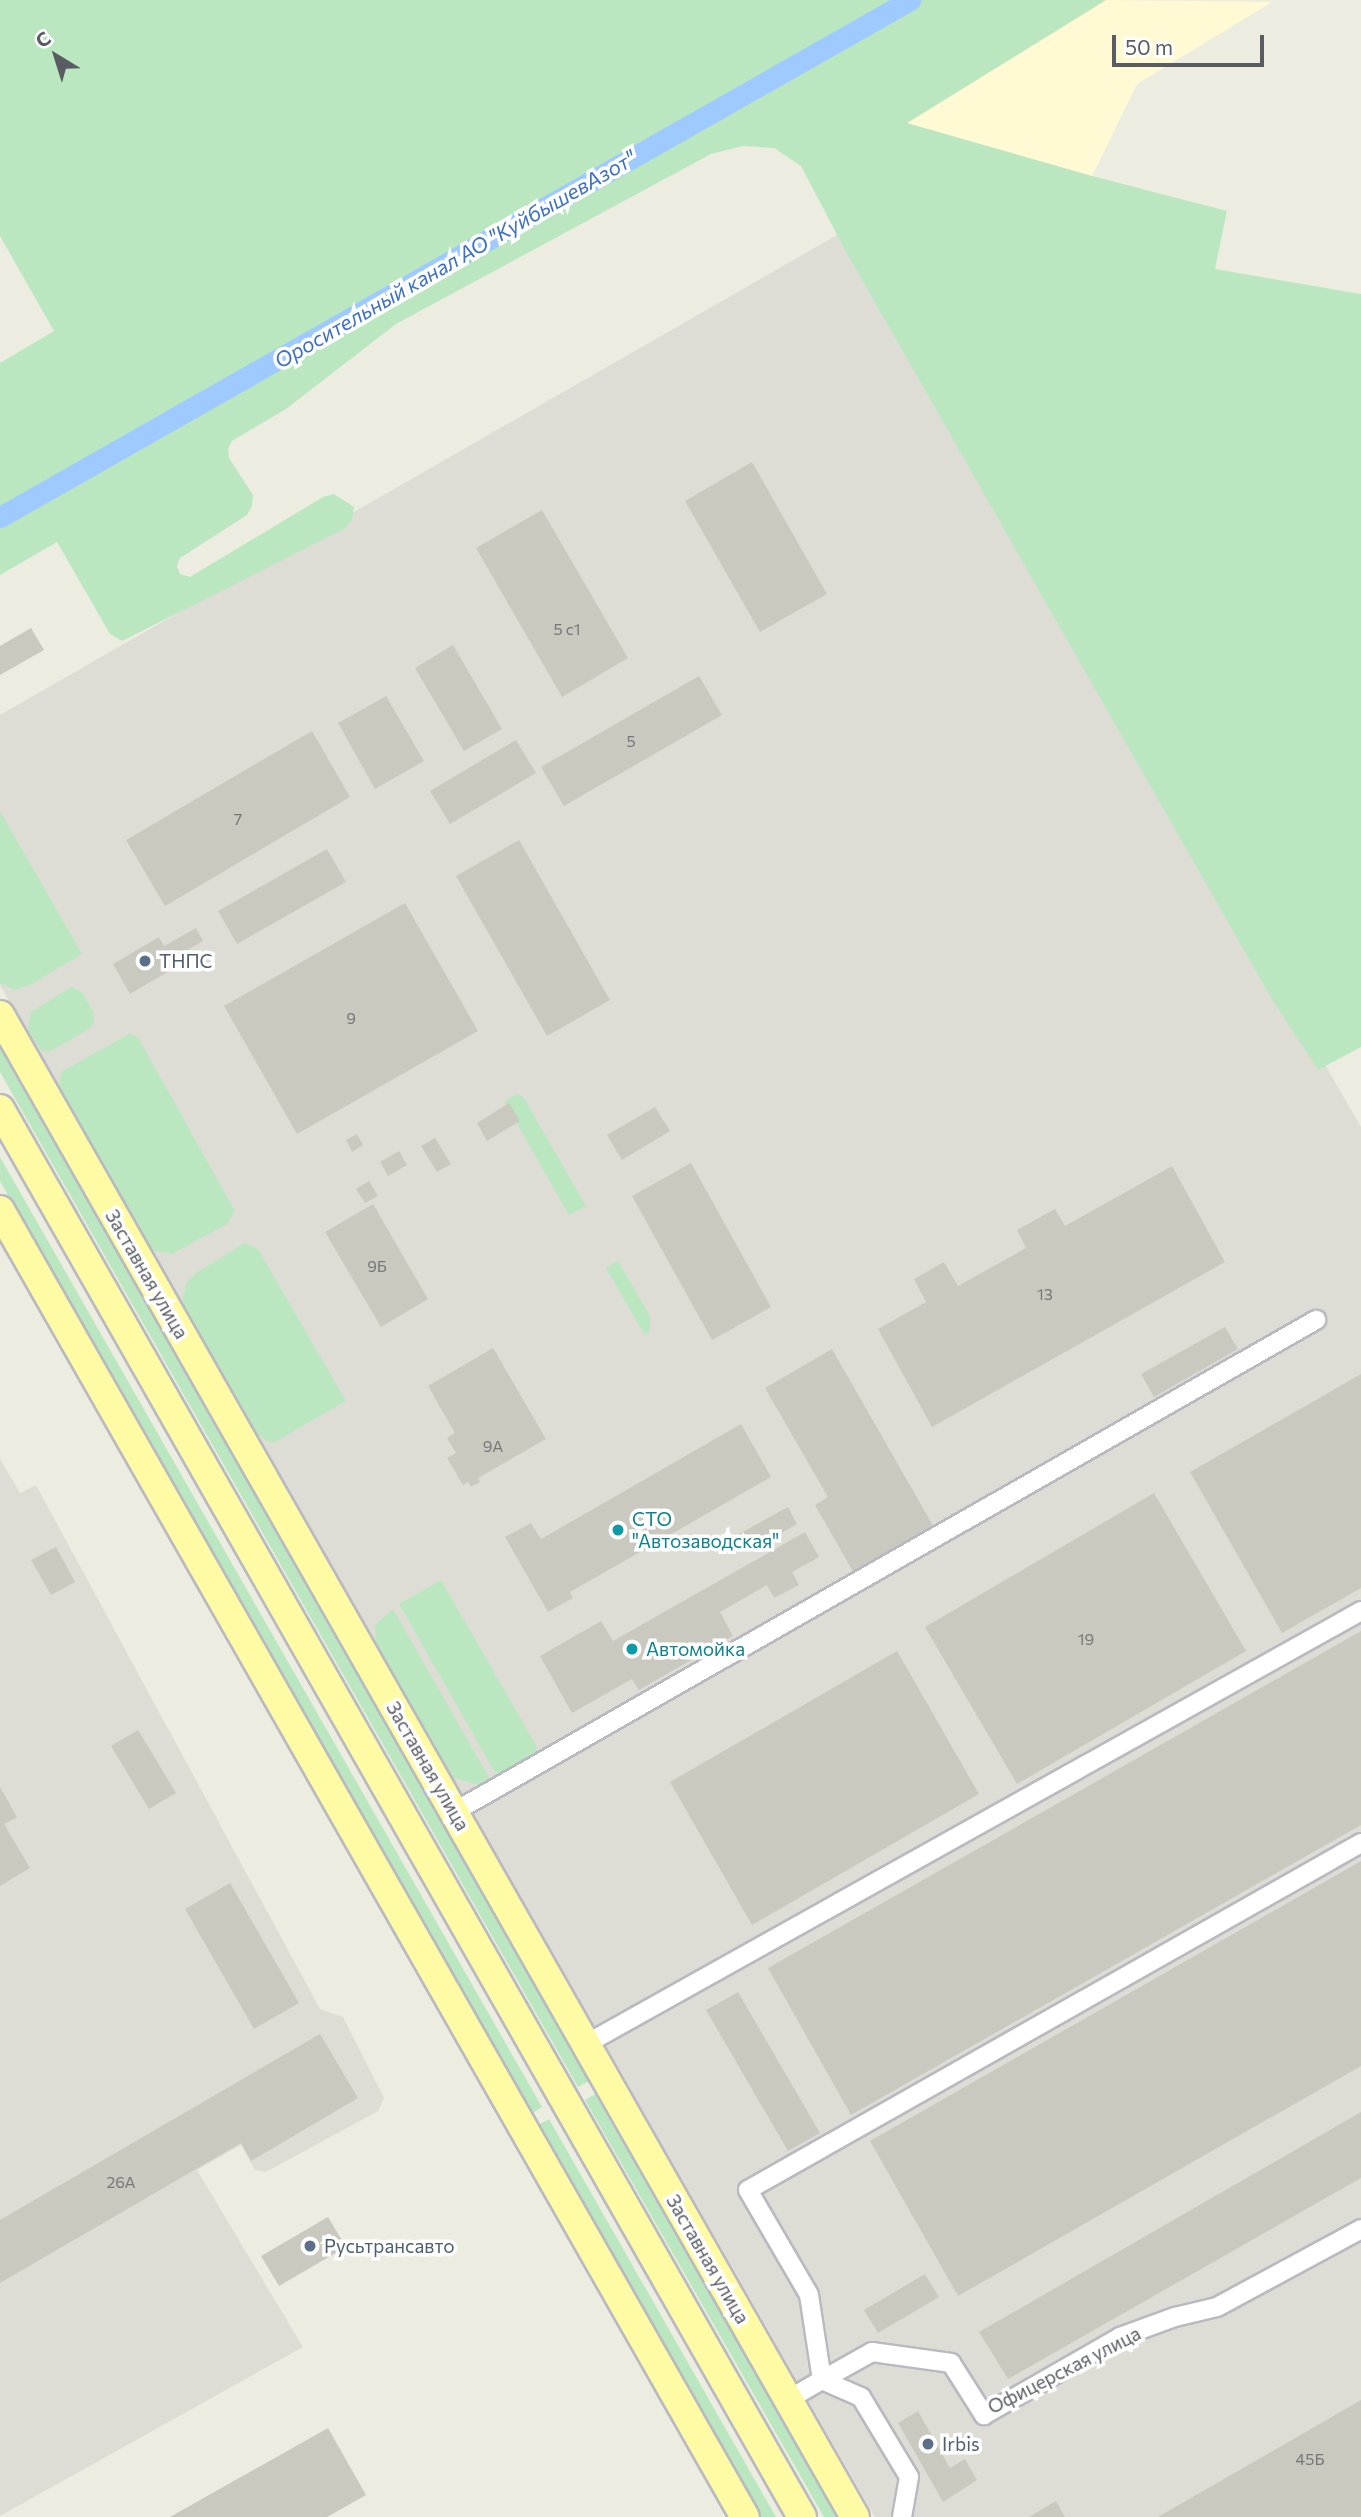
<!DOCTYPE html>
<html>
<head>
<meta charset="utf-8">
<style>
  body { margin:0 }
  #map { position:relative; width:1361px; height:2517px; overflow:hidden; background:#edece1; font-family:Commissioner,sans-serif }
  div>[style] { position:absolute }
  [style*='--x'] { left:calc(var(--x)*1px); top:calc(var(--y)*1px); width:calc(var(--w)*1px); rotate:calc(var(--a)*1deg) }
  .commercial>* { inset:0; background:#fffad4 }
  .industrial>* { inset:0; background:#deddd5 }
  .green>* { inset:0; background:#bbe7c0 }
  .canal>* { height:21px; margin:-10.5px; padding:0 10.5px; transform-origin:10.5px; border-radius:10.5px; background:#9fcaff }
  .building>* { inset:0; background:#cac9c0 }
  .roads { filter:drop-shadow(2px 0 #b9bac1) drop-shadow(-2px 0 #b9bac1) drop-shadow(0 2px #b9bac1) drop-shadow(0 -2px #b9bac1) }
  .minor>* { height:18px; margin:-9px; padding:0 9px; transform-origin:9px; border-radius:9px; background:#fff }
  .primary>* { height:28px; margin:-14px; padding:0 14px; transform-origin:14px; border-radius:14px; background:#fffba4 }
  .dots>* { width:19px; height:19px; translate:-50% -50%; box-sizing:border-box; border:4px solid #fff; border-radius:50% }
  span { translate:-50% -50%; white-space:nowrap; text-align:center; line-height:1.15; -webkit-text-stroke:7px #fff; paint-order:stroke }
  .number-label { font-size:16px; color:#75777a }
  .number-label span { -webkit-text-stroke-width:0 }
  .service-label { font-size:19px; color:#4e5e75 }
  .left { translate:0 -50%; text-align:left }
  .street-label { font-size:19px; color:#595c63 }
  .culture-label { font-size:19px; color:#0d838f }
  .water-label { font-size:21px; color:#3c70c8; font-style:italic }
  .north { position:absolute; left:21px; top:21px; width:70px; height:70px; -webkit-text-stroke:5px #fff; paint-order:stroke; rotate:322deg; font-size:19px; font-weight:700; line-height:28px; text-align:center; color:#595c63 }
  .north::after { content:''; display:block; margin:auto; width:24px; height:32px; background:#595c63; clip-path:polygon(50% 0,100% 100%,50% 72%,0 100%) }
  .scale { position:absolute; left:1112px; top:35px; width:152px; height:32px; box-sizing:border-box; border:4px solid #595c63; border-top:0; padding-left:9px; font-size:21px; line-height:24px; white-space:nowrap; color:#595c63; -webkit-text-stroke:5px #fff; paint-order:stroke }
</style>
</head>
<body>
<div id="map">
  <div class="commercial">
    <i style="clip-path:polygon(1106px 0,1272px 2px,1137px 84px,1092px 176px,906px 124px)"></i>
  </div>
  <div class="industrial">
    <i style="clip-path:polygon(844px 231px,1361px 1127px,1361px 2517px,875px 2517px,0 985px,0 715px)"></i>
    <i style="clip-path:polygon(0 1459px,20px 1493px,36px 1485px,320px 2009px,343px 2017px,384px 2098px,378px 2111px,266px 2172px,255px 2170px,241px 2145px,197px 2170px,303px 2347px,0 2516px)"></i>
  </div>
  <div class="green">
    <i style="clip-path:polygon(0 0,1106px 0,907px 123px,1092px 176px,1227px 211px,1215px 269px,1361px 294px,1361px 1047px,1318px 1070px,1270px 996px,845px 250px,801px 166px,774px 148px,743px 146px,711px 154px,396px 324px,286px 409px,232px 441px,228px 449px,229px 458px,253px 495px,252px 506px,247px 515px,180px 558px,177px 566px,180px 574px,190px 577px,323px 497px,334px 494px,354px 507px,352px 520px,344px 529px,122px 641px,110px 634px,57px 542px,0 575px,0 363px,54px 331px,0 236px)"></i>
    <i style="clip-path:polygon(0 811px,82px 954px,30px 985px,14px 990px,0 983px)"></i>
    <i style="clip-path:polygon(71px 987px,82px 992px,93px 1011px,94px 1023px,89px 1029px,49px 1052px,41px 1050px,28px 1030px,31px 1012px)"></i>
    <i style="clip-path:polygon(129px 1034px,138px 1037px,235px 1211px,227px 1224px,172px 1254px,151px 1250px,59px 1088px,61px 1072px)"></i>
    <i style="clip-path:polygon(0 1047px,589px 2081px,578px 2087px,0 1072px)"></i>
    <i style="clip-path:polygon(517px 1094px,524px 1098px,586px 1206px,569px 1215px,504px 1101px)"></i>
    <i style="clip-path:polygon(0 1157px,542px 2107px,531px 2114px,0 1181px)"></i>
    <i style="clip-path:polygon(245px 1243px,258px 1249px,346px 1401px,275px 1442px,268px 1442px,255px 1432px,182px 1304px,186px 1283px,196px 1273px)"></i>
    <i style="clip-path:polygon(618px 1261px,650px 1316px,650px 1329px,645px 1336px,606px 1268px)"></i>
    <i style="clip-path:polygon(441px 1580px,537px 1747px,535px 1755px,502px 1774px,494px 1771px,399px 1604px)"></i>
    <i style="clip-path:polygon(393px 1609px,491px 1781px,479px 1785px,452px 1777px,376px 1643px,375px 1625px)"></i>
    <i style="clip-path:polygon(595px 2094px,837px 2517px,824px 2517px,585px 2100px)"></i>
    <i style="clip-path:polygon(549px 2119px,776px 2517px,761px 2517px,538px 2125px)"></i>
  </div>
  <div class="canal">
    <i style="--x:0;--y:517;--w:1047;--a:-29.6"></i>
  </div>
  <div class="building">
    <i style="clip-path:polygon(752px 462px,827px 594px,760px 632px,685px 501px)"></i>
    <i style="clip-path:polygon(542px 510px,628px 658px,562px 697px,476px 548px)"></i>
    <i style="clip-path:polygon(31px 628px,44px 650px,0 675px,0 646px)"></i>
    <i style="clip-path:polygon(453px 645px,502px 729px,464px 751px,415px 668px)"></i>
    <i style="clip-path:polygon(699px 676px,722px 715px,564px 806px,541px 767px)"></i>
    <i style="clip-path:polygon(386px 696px,424px 761px,375px 789px,338px 723px)"></i>
    <i style="clip-path:polygon(312px 731px,350px 797px,165px 906px,126px 840px)"></i>
    <i style="clip-path:polygon(516px 740px,536px 773px,450px 824px,430px 791px)"></i>
    <i style="clip-path:polygon(519px 840px,610px 1000px,547px 1036px,456px 876px)"></i>
    <i style="clip-path:polygon(327px 849px,346px 882px,237px 944px,218px 911px)"></i>
    <i style="clip-path:polygon(405px 903px,478px 1031px,297px 1134px,224px 1006px)"></i>
    <i style="clip-path:polygon(196px 928px,203px 941px,172px 959px,176px 967px,130px 994px,113px 964px,159px 937px,164px 946px)"></i>
    <i style="clip-path:polygon(509px 1103px,520px 1121px,487px 1141px,477px 1123px)"></i>
    <i style="clip-path:polygon(655px 1107px,670px 1131px,622px 1160px,607px 1135px)"></i>
    <i style="clip-path:polygon(357px 1134px,363px 1145px,352px 1152px,346px 1140px)"></i>
    <i style="clip-path:polygon(435px 1138px,451px 1164px,437px 1172px,421px 1146px)"></i>
    <i style="clip-path:polygon(399px 1151px,407px 1165px,388px 1176px,380px 1162px)"></i>
    <i style="clip-path:polygon(691px 1163px,771px 1307px,712px 1340px,632px 1196px)"></i>
    <i style="clip-path:polygon(1172px 1166px,1225px 1262px,932px 1427px,878px 1329px,926px 1302px,914px 1279px,944px 1262px,958px 1286px,1026px 1248px,1017px 1230px,1055px 1209px,1065px 1226px)"></i>
    <i style="clip-path:polygon(369px 1181px,378px 1196px,365px 1203px,356px 1189px)"></i>
    <i style="clip-path:polygon(373px 1204px,428px 1299px,381px 1327px,325px 1232px)"></i>
    <i style="clip-path:polygon(1225px 1327px,1238px 1349px,1154px 1397px,1141px 1374px)"></i>
    <i style="clip-path:polygon(493px 1348px,546px 1439px,478px 1478px,480px 1482px,471px 1487px,468px 1482px,463px 1485px,447px 1458px,456px 1453px,447px 1438px,455px 1433px,428px 1386px)"></i>
    <i style="clip-path:polygon(832px 1349px,935px 1529px,855px 1575px,815px 1505px,828px 1497px,765px 1388px)"></i>
    <i style="clip-path:polygon(1361px 1374px,1361px 1588px,1282px 1633px,1190px 1472px)"></i>
    <i style="clip-path:polygon(741px 1424px,771px 1477px,570px 1592px,573px 1598px,548px 1612px,505px 1537px,531px 1523px,541px 1539px)"></i>
    <i style="clip-path:polygon(1154px 1493px,1246px 1651px,1017px 1784px,925px 1627px)"></i>
    <i style="clip-path:polygon(788px 1507px,797px 1524px,749px 1552px,739px 1534px)"></i>
    <i style="clip-path:polygon(805px 1532px,819px 1557px,792px 1572px,799px 1585px,774px 1598px,767px 1585px,720px 1612px,733px 1636px,639px 1690px,632px 1679px,572px 1713px,540px 1656px,601px 1621px,613px 1641px)"></i>
    <i style="clip-path:polygon(56px 1547px,75px 1582px,51px 1595px,31px 1560px)"></i>
    <i style="clip-path:polygon(1361px 1631px,1361px 1825px,851px 2115px,768px 1968px)"></i>
    <i style="clip-path:polygon(897px 1651px,979px 1794px,752px 1925px,670px 1782px)"></i>
    <i style="clip-path:polygon(138px 1730px,176px 1793px,149px 1809px,111px 1746px)"></i>
    <i style="clip-path:polygon(0 1787px,17px 1817px,4px 1824px,30px 1868px,0 1886px)"></i>
    <i style="clip-path:polygon(1361px 1861px,1361px 2066px,958px 2296px,870px 2141px)"></i>
    <i style="clip-path:polygon(230px 1883px,299px 2003px,254px 2029px,185px 1909px)"></i>
    <i style="clip-path:polygon(738px 1992px,820px 2133px,788px 2151px,706px 2010px)"></i>
    <i style="clip-path:polygon(320px 2034px,358px 2098px,251px 2161px,241px 2143px,0 2283px,0 2220px)"></i>
    <i style="clip-path:polygon(1361px 2112px,1361px 2178px,1008px 2379px,979px 2332px)"></i>
    <i style="clip-path:polygon(328px 2217px,346px 2247px,279px 2286px,261px 2256px)"></i>
    <i style="clip-path:polygon(925px 2274px,939px 2297px,878px 2333px,864px 2310px)"></i>
    <i style="clip-path:polygon(1361px 2400px,1361px 2517px,1158px 2517px)"></i>
    <i style="clip-path:polygon(918px 2411px,950px 2468px,965px 2459px,977px 2480px,943px 2502px,898px 2423px)"></i>
    <i style="clip-path:polygon(328px 2428px,366px 2495px,327px 2517px,170px 2517px)"></i>
    <i style="clip-path:polygon(1056px 2501px,1065px 2517px,1029px 2517px)"></i>
  </div>
  <div class="roads">
    <div class="minor">
      <i style="--x:454;--y:1812;--w:993;--a:-29.72"></i>
      <i style="--x:1361;--y:1843;--w:704;--a:150.49"></i>
      <i style="--x:748;--y:2190;--w:121;--a:59.8"></i>
      <i style="--x:809;--y:2295;--w:86;--a:81.3"></i>
      <i style="--x:822;--y:2380;--w:57;--a:-29.2"></i>
      <i style="--x:872;--y:2352;--w:80;--a:7.9"></i>
      <i style="--x:951;--y:2363;--w:62;--a:57.6"></i>
      <i style="--x:984;--y:2415;--w:157;--a:-29.8"></i>
      <i style="--x:1120;--y:2337;--w:59;--a:-20"></i>
      <i style="--x:1175;--y:2317;--w:43;--a:-13.4"></i>
      <i style="--x:1217;--y:2307;--w:164;--a:-28.4"></i>
      <i style="--x:586;--y:2044;--w:888;--a:-29.19"></i>
      <i style="--x:789;--y:2399;--w:38;--a:-30"></i>
      <i style="--x:822;--y:2380;--w:43;--a:23.6"></i>
      <i style="--x:861;--y:2397;--w:93;--a:59"></i>
      <i style="--x:909;--y:2477;--w:41;--a:99.9"></i>
    </div>
    <div class="primary">
      <i style="--x:0;--y:1015;--w:1728;--a:60.35"></i>
      <i style="--x:0;--y:1109;--w:1620;--a:60.33"></i>
      <i style="--x:0;--y:1210;--w:1504;--a:60.32"></i>
    </div>
  </div>
  <div class="dots">
    <i style="left:145px;top:961px;background:#5c6f8a"></i>
    <i style="left:618px;top:1530px;background:#0f9aa8"></i>
    <i style="left:632px;top:1649px;background:#0f9aa8"></i>
    <i style="left:310px;top:2246px;background:#5c6f8a"></i>
    <i style="left:928px;top:2444px;background:#5c6f8a"></i>
  </div>
  <div class="number-label">
    <span style="left:567px;top:629px">5 с1</span>
    <span style="left:631px;top:741px">5</span>
    <span style="left:238px;top:819px">7</span>
    <span style="left:351px;top:1018px">9</span>
    <span style="left:377px;top:1266px">9Б</span>
    <span style="left:1045px;top:1294px">13</span>
    <span style="left:493px;top:1446px">9А</span>
    <span style="left:1086px;top:1639px">19</span>
    <span style="left:121px;top:2182px">26А</span>
    <span style="left:1310px;top:2459px">45Б</span>
  </div>
  <div class="service-label">
    <span class="left" style="left:159px;top:961px">ТНПС</span>
    <span class="left" style="left:324px;top:2246px">Русьтрансавто</span>
    <span class="left" style="left:942px;top:2444px">Irbis</span>
  </div>
  <div class="street-label">
    <span style="left:147px;top:1274px;rotate:60deg">Заставная улица</span>
    <span style="left:428px;top:1766px;rotate:60deg">Заставная улица</span>
    <span style="left:708px;top:2259px;rotate:60deg">Заставная улица</span>
    <span style="left:1064px;top:2370px;rotate:-27deg">Офицерская улица</span>
  </div>
  <div class="culture-label">
    <span class="left" style="left:632px;top:1530px">СТО<br>"Автозаводская"</span>
    <span class="left" style="left:646px;top:1649px">Автомойка</span>
  </div>
  <div class="water-label">
    <span style="left:455px;top:259px;rotate:-30deg">Оросительный канал АО "КуйбышевАзот"</span>
  </div>
  <div class="north">С</div>
  <div class="scale">50 m</div>
</div>
</body>
</html>
